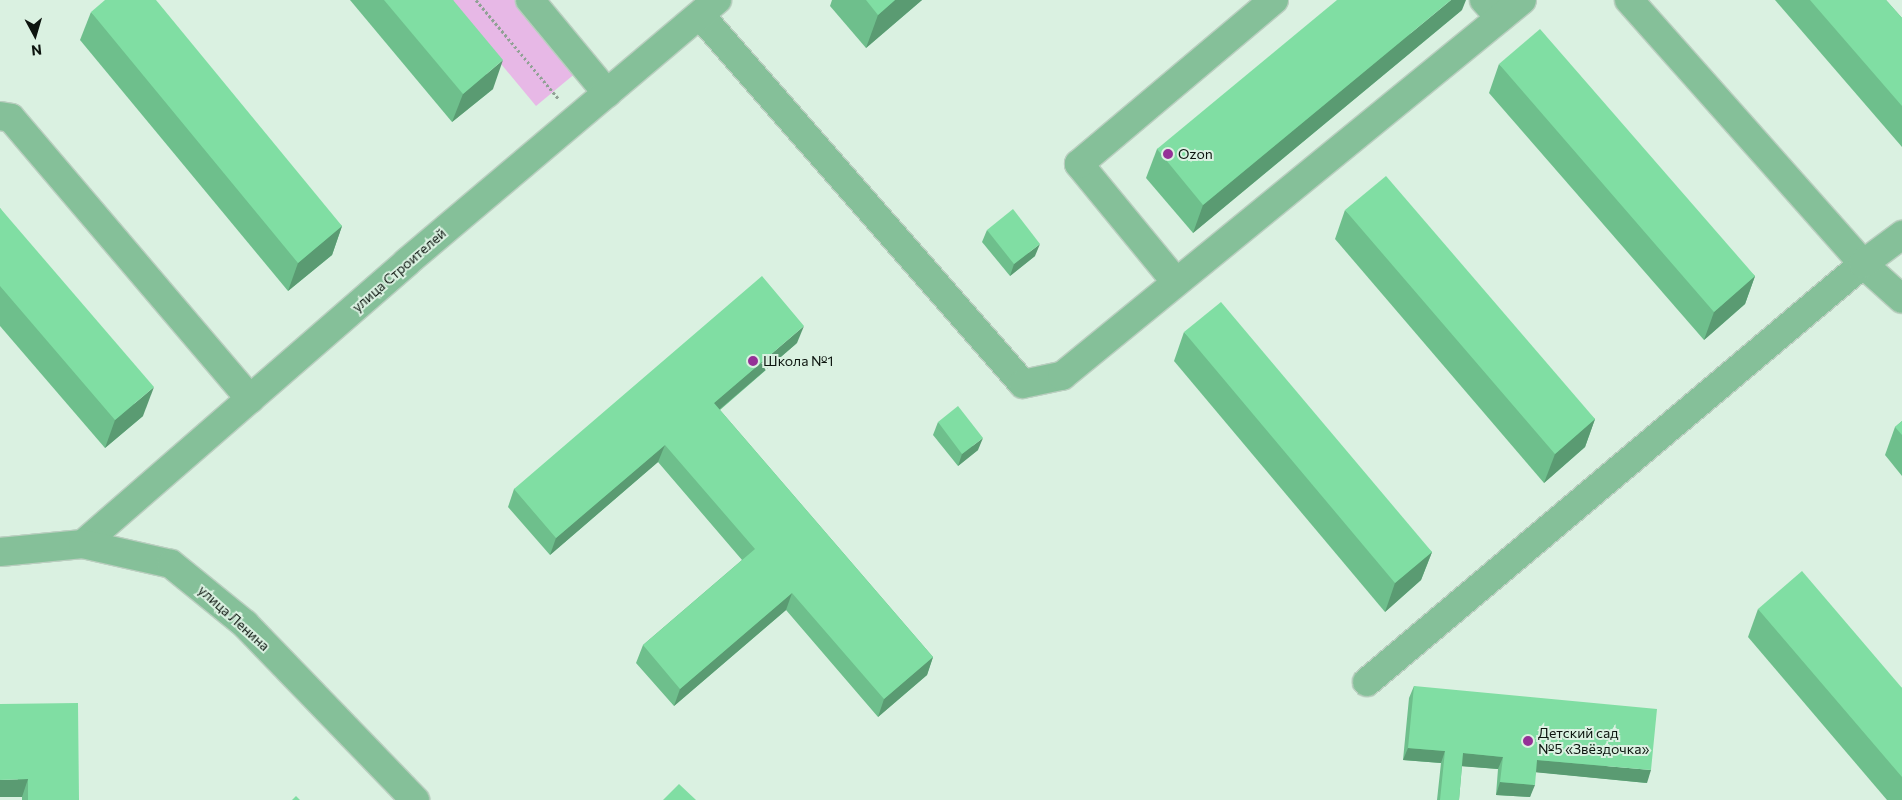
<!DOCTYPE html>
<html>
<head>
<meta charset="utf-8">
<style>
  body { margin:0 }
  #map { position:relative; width:1902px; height:800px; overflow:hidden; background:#daf1e1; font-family:Commissioner,sans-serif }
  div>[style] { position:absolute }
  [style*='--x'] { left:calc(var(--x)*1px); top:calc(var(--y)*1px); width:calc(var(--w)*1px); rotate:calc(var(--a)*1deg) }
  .green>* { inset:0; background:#e7b8e6 }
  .path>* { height:3px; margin-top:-1.5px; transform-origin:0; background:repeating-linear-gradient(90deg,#90a195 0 2.5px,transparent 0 5px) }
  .roads { filter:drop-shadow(1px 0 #b9cebf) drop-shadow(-1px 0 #b9cebf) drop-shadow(0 1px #b9cebf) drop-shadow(0 -1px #b9cebf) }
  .minor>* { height:28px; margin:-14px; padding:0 14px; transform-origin:14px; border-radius:14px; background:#85c099 }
  .wall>* { inset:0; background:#6ebf8c }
  .shaded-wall>* { inset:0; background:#5a9b72 }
  .building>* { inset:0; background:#80dea3 }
  .dots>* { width:14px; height:14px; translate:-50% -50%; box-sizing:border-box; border:2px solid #daf1e1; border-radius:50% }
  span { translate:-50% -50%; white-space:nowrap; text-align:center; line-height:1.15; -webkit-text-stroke:4px #daf1e1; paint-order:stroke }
  .poi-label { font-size:14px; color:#0d150f }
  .left { translate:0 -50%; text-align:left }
  .street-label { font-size:14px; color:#0d150f }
  .north { position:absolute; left:10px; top:10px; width:50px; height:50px; -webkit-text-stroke:4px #daf1e1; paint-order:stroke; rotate:174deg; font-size:14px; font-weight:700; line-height:20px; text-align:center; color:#0d150f }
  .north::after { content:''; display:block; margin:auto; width:18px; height:22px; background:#0d150f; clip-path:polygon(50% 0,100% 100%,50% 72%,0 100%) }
</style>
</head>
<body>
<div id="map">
  <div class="green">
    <i style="clip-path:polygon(448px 0,517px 0,577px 72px,536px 106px)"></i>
  </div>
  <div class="path">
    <i style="--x:476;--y:0;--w:128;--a:50.1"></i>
  </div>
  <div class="roads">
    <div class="minor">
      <i style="--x:530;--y:0;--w:121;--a:50.4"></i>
      <i style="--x:1484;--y:0;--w:24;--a:48"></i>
      <i style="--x:1629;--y:0;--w:353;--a:48.4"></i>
      <i style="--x:1863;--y:264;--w:52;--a:41.9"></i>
      <i style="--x:700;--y:15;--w:490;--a:48.8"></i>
      <i style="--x:1023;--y:384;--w:40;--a:-12"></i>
      <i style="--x:1062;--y:376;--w:594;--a:-39.26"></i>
      <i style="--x:0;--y:116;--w:11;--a:10"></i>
      <i style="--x:11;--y:118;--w:369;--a:49.6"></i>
      <i style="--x:1176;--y:282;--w:153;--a:-129.4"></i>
      <i style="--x:1079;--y:164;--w:255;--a:-40.1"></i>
      <i style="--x:83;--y:544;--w:430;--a:-41"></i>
      <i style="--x:407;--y:262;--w:406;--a:-40.2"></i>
      <i style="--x:0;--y:552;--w:83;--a:-5.5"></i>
      <i style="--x:83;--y:544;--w:90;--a:12.8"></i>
      <i style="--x:171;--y:564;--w:95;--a:39"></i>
      <i style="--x:245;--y:624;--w:245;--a:46"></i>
      <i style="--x:1367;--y:682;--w:649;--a:-40.12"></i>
      <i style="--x:1863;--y:264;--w:49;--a:-36.6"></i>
    </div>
  </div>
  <div class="wall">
    <i style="clip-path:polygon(350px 0,453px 0,493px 89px,452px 122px)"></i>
    <i style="clip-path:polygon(832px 0,922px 0,866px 48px,830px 6px)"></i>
    <i style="clip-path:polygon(1775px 0,1886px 0,1902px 18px,1902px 147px)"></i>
    <i style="clip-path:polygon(1462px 10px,1193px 233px,1146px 178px,1157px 149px)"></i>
    <i style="clip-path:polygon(91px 12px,342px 226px,332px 255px,288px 291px,80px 40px)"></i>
    <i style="clip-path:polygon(1499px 64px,1755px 276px,1745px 304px,1704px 340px,1489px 93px)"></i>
    <i style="clip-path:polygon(0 208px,143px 416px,105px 448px,0 326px)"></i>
    <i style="clip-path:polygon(1345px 210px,1595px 419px,1585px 447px,1544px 483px,1335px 239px)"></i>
    <i style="clip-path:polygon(987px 230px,1035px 256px,1010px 276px,982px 242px)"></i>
    <i style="clip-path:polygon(1184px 332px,1432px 552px,1421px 580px,1385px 612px,1174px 361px)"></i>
    <i style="clip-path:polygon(797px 343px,720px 410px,933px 657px,927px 675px,878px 717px,786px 610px,674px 706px,636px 663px,643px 645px,742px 560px,658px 462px,550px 555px,508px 507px,514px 489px)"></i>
    <i style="clip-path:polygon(1902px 421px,1902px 476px,1885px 455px,1895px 427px)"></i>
    <i style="clip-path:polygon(938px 422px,978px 450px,958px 466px,933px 435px)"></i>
    <i style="clip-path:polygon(1758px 609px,1902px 688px,1902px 800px,1887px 800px,1748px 637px)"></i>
    <i style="clip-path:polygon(1414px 686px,1647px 783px,1536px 772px,1530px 797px,1496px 795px,1498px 769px,1462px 766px,1459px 800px,1437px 800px,1441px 763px,1403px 760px,1409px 698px)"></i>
    <i style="clip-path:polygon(0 704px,79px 800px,22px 800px,22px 797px)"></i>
  </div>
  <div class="shaded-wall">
    <i style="clip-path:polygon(895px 0,922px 0,866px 48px,878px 15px)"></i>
    <i style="clip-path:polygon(1451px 0,1466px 0,1462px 10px,1193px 233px,1203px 205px)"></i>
    <i style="clip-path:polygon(503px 60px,493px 89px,452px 122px,463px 94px)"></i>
    <i style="clip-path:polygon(342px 226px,332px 255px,288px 291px,298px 263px)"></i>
    <i style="clip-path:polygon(1040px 244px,1035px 256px,1010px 276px,1014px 264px)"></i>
    <i style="clip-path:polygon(1755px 276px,1745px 304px,1704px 340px,1714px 312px)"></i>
    <i style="clip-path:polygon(804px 326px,797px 343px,707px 420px,714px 403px)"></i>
    <i style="clip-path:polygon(154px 387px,143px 416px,105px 448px,115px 420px)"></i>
    <i style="clip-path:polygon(1595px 419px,1585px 447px,1544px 483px,1555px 454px)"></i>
    <i style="clip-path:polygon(983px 438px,978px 450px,958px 466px,962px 454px)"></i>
    <i style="clip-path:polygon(665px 445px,658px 462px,550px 555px,556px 538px)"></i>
    <i style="clip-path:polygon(1432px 552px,1421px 580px,1385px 612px,1395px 583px)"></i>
    <i style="clip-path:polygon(792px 593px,786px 610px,674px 706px,680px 689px)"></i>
    <i style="clip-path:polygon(933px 657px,927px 675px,878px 717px,884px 699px)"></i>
    <i style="clip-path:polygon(1408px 748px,1445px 751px,1441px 763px,1403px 760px)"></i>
    <i style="clip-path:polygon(1463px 753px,1503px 757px,1498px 769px,1459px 766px)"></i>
    <i style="clip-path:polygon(1537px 760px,1651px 770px,1647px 783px,1533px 772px)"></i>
    <i style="clip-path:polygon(28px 779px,22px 797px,0 797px,0 780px)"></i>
    <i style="clip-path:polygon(1500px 782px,1535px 785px,1530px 797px,1496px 795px)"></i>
  </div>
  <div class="building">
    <i style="clip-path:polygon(105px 0,156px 0,342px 226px,298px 263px,91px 12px)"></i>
    <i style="clip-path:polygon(384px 0,453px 0,503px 60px,463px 94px)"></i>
    <i style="clip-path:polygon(866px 0,895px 0,878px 15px)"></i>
    <i style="clip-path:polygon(1337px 0,1451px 0,1203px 205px,1157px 149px)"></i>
    <i style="clip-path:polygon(1810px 0,1886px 0,1902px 18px,1902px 106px)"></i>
    <i style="clip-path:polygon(1540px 29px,1755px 276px,1714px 312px,1499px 64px)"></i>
    <i style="clip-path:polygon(1386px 176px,1595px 419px,1555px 454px,1345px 210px)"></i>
    <i style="clip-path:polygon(0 208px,154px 387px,115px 420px,0 286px)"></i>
    <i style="clip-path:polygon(1013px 209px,1040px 244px,1014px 264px,987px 230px)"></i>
    <i style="clip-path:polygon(762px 276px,804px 326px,714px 403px,933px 657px,884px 699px,792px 593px,680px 689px,643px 645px,755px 549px,665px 445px,556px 538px,514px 489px)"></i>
    <i style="clip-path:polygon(1221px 302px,1432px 552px,1395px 583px,1184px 332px)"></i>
    <i style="clip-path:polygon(958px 406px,983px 438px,962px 454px,938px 422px)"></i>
    <i style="clip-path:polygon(1902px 421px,1902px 435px,1895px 427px)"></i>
    <i style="clip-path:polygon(1802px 571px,1902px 688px,1902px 777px,1758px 609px)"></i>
    <i style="clip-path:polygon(1414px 686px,1657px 709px,1651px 770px,1537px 760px,1535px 785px,1500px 782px,1503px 757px,1463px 753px,1459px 800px,1440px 800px,1445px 751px,1408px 748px)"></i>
    <i style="clip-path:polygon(78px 703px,79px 800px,28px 800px,28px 779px,0 780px,0 704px)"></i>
    <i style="clip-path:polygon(679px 784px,696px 800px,663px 800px)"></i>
    <i style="clip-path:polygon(296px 796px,300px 800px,292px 800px)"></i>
  </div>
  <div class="dots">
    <i style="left:1168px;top:154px;background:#953197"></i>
    <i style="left:753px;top:361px;background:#953197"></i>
    <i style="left:1528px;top:741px;background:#953197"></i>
  </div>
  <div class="poi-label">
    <span class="left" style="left:1178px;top:154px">Ozon</span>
    <span class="left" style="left:763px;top:361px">Школа №1</span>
    <span class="left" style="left:1538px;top:741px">Детский сад<br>№5 «Звёздочка»</span>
  </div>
  <div class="street-label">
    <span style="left:399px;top:270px;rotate:-41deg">улица Строителей</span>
    <span style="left:234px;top:618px;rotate:42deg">улица Ленина</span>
  </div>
  <div class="north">N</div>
</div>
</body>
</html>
